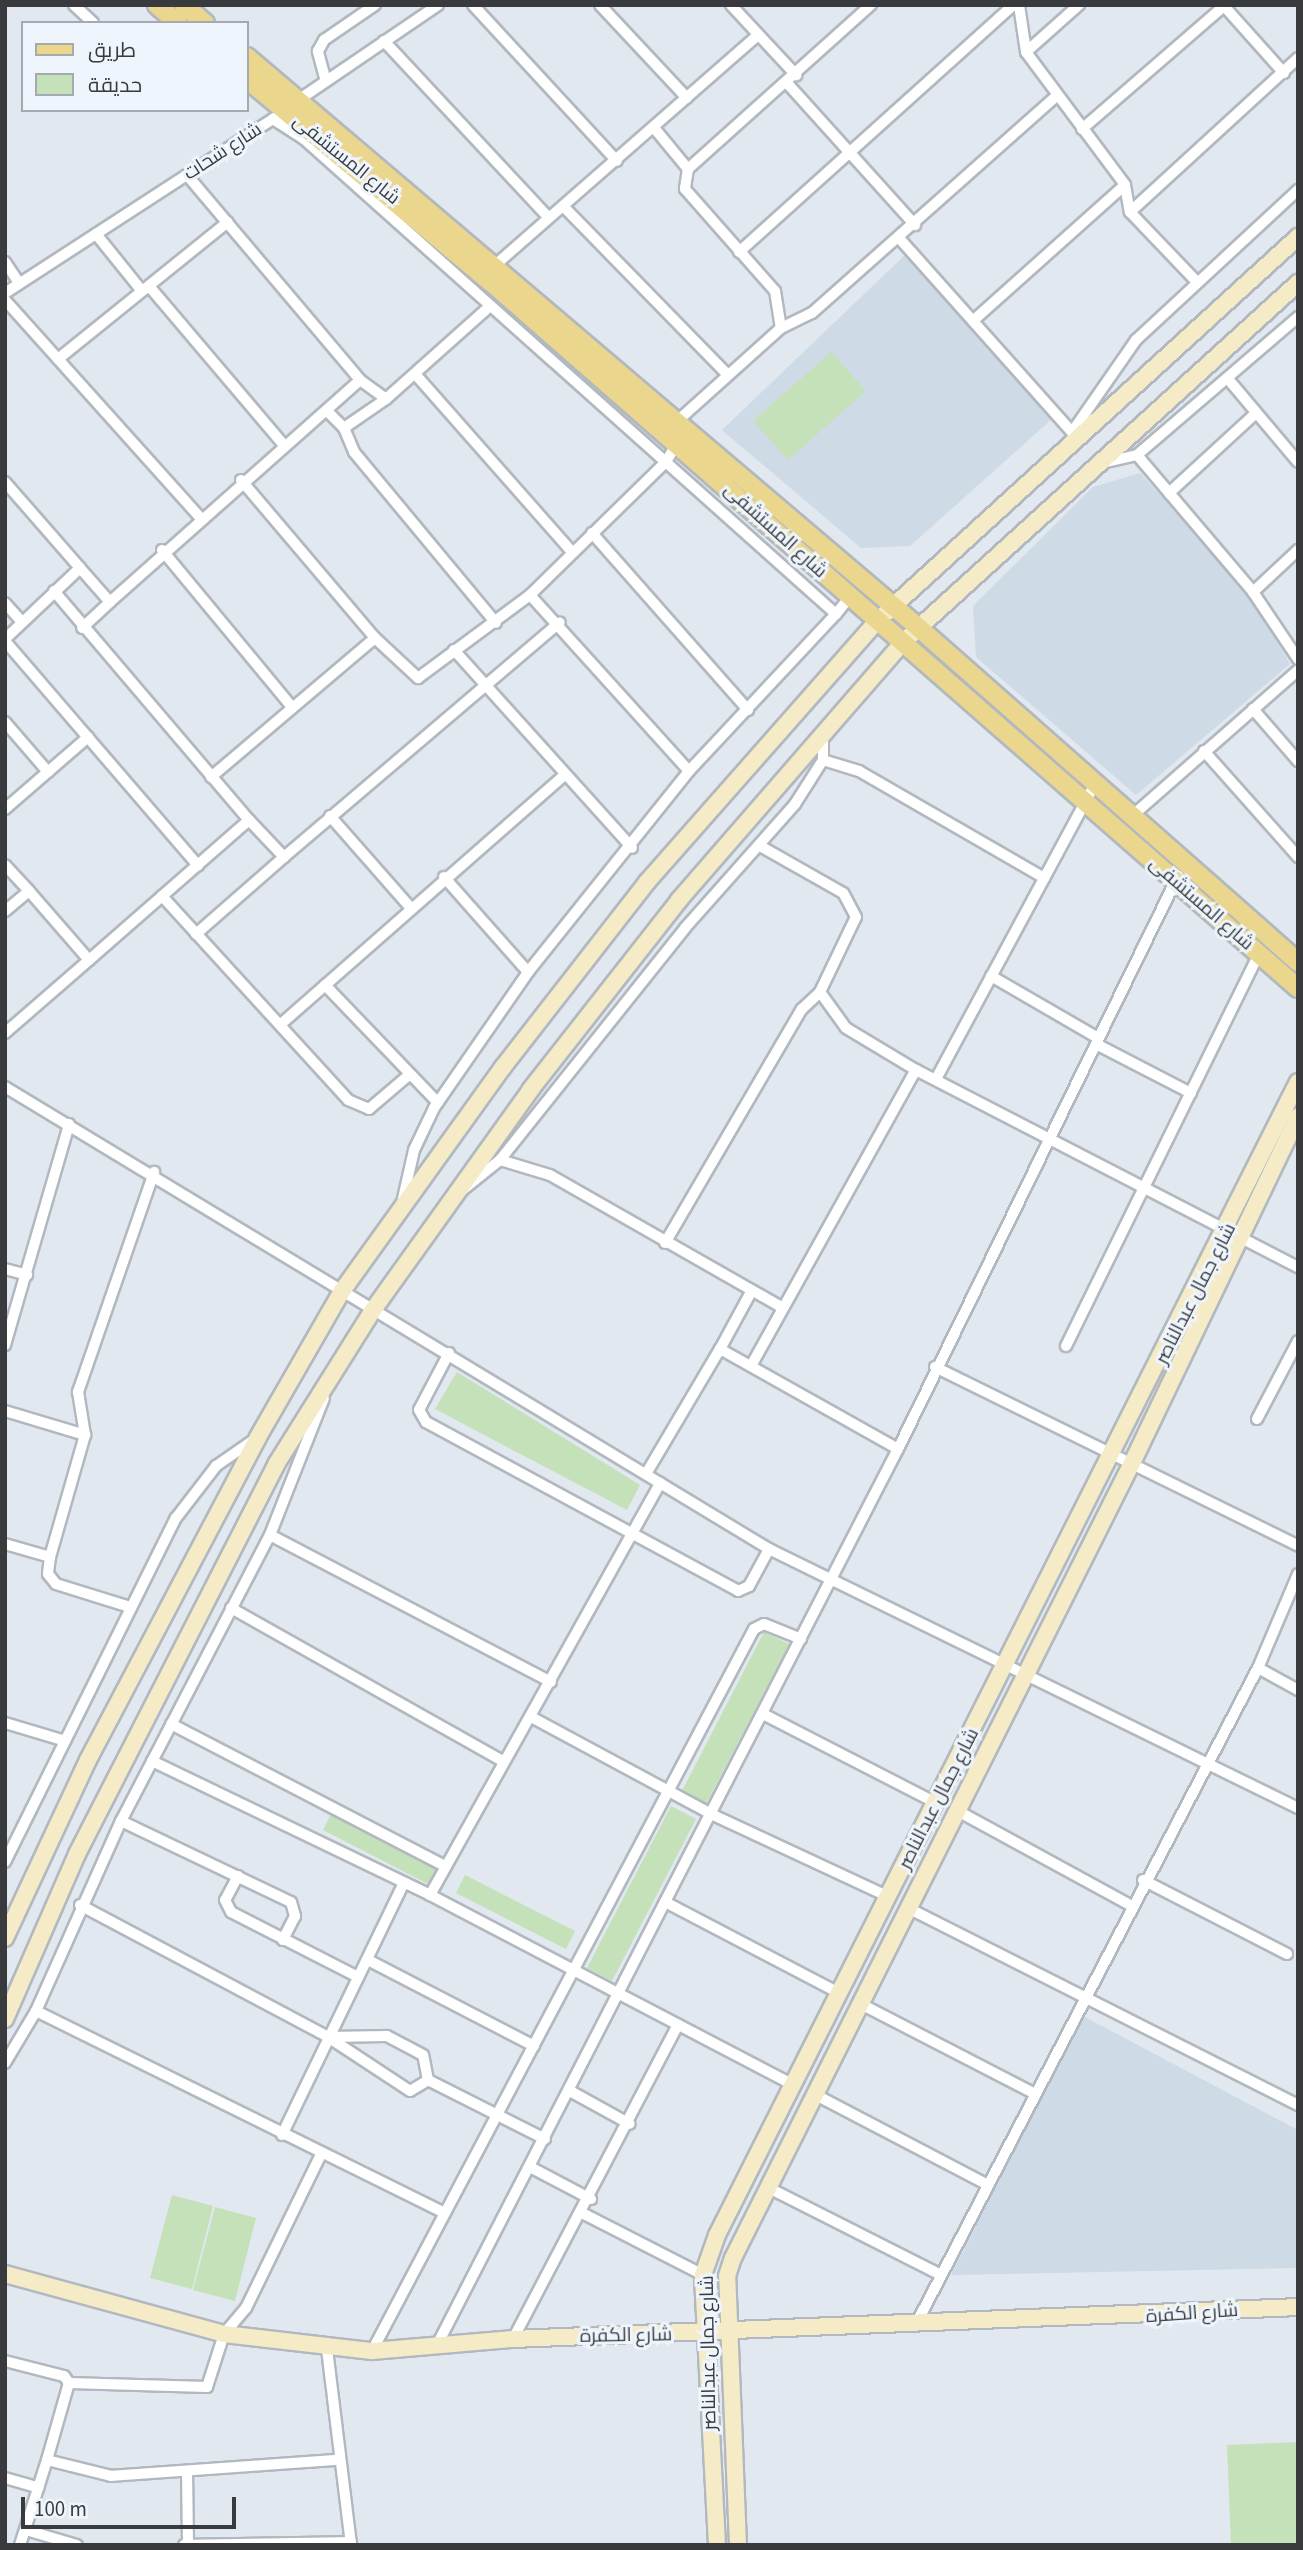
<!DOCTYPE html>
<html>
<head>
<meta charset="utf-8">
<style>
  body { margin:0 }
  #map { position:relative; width:1303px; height:2550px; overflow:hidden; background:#e1e8ef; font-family:"Source Sans 3",Cairo,sans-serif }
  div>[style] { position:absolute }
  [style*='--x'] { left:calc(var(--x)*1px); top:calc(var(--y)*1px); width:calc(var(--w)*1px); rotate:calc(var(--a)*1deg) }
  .built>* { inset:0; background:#cedae6 }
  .green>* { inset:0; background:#c4e1ba }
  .roads { filter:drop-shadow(2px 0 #b2b8bf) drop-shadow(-2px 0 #b2b8bf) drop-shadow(0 2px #b2b8bf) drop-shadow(0 -2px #b2b8bf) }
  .street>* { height:10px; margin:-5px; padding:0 5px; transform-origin:5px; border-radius:5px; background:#fff }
  .secondary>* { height:16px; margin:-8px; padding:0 8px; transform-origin:8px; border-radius:8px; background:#f5ebc7 }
  .primary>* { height:18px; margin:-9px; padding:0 9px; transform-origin:9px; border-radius:9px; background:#ebd68e }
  span { translate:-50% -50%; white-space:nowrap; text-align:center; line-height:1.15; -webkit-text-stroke:6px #eef5fd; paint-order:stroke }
  .street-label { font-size:19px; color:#383a3d }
  .frame { position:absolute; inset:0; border:7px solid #383a3d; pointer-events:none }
  .legend { position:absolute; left:21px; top:21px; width:228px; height:91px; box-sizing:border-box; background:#eef5fd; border:2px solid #a5aab0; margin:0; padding:9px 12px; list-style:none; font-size:21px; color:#383a3d }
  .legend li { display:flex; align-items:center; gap:14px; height:35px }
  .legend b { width:35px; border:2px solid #a5aab0 }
  .scale { position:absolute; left:21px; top:2497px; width:215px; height:32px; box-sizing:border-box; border:4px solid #383a3d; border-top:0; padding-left:9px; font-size:21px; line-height:24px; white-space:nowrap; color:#383a3d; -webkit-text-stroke:5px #eef5fd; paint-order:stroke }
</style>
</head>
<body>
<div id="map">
  <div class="built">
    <i style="clip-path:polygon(906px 254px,1051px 420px,910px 546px,861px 548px,722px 430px)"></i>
    <i style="clip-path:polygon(1140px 473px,1248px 589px,1290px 664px,1136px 795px,976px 657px,973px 606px,1093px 487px)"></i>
    <i style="clip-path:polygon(1083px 2016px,1298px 2130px,1298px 2268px,951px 2275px)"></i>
  </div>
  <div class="green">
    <i style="clip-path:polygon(831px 352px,866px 391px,788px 460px,753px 421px)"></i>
    <i style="clip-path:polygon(457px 1372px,640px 1485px,627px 1510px,435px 1409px)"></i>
    <i style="clip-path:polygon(764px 1632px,789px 1644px,705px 1806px,681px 1793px)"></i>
    <i style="clip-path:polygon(671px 1806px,696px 1819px,612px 1981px,587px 1968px)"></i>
    <i style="clip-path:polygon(332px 1812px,441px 1868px,432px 1886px,323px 1830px)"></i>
    <i style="clip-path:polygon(465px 1875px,575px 1931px,566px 1949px,456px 1893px)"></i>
    <i style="clip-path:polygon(172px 2195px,213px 2206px,192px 2289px,150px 2278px)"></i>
    <i style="clip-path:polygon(215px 2207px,256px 2218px,235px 2301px,193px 2290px)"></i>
    <i style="clip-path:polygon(1298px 2442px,1298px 2545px,1231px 2545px,1227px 2445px)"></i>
  </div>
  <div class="roads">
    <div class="street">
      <i style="--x:74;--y:5;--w:26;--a:43"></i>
      <i style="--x:473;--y:5;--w:212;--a:47.3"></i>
      <i style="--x:600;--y:5;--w:127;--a:46.9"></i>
      <i style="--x:731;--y:5;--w:96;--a:47.1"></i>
      <i style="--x:1019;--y:5;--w:48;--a:81.5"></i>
      <i style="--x:1026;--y:52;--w:166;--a:53.3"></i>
      <i style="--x:1125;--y:185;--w:27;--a:80"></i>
      <i style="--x:1130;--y:212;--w:94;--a:46.3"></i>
      <i style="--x:1224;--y:6;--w:90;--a:48.2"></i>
      <i style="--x:384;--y:41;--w:238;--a:47"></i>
      <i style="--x:1026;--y:52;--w:71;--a:-41.6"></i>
      <i style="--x:325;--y:78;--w:28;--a:-105"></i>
      <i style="--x:318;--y:51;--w:13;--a:-61"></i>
      <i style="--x:324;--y:40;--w:62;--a:-34.5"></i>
      <i style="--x:788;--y:84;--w:190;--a:48"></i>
      <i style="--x:294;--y:103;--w:174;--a:-34.2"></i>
      <i style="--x:273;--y:119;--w:37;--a:33"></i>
      <i style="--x:304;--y:139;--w:713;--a:41.76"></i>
      <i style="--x:836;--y:614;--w:22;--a:-51"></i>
      <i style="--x:655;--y:129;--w:52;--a:50.5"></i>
      <i style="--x:688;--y:169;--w:20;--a:99"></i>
      <i style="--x:685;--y:189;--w:136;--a:48.6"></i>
      <i style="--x:775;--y:291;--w:37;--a:81"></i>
      <i style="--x:1082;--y:129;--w:189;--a:-40.9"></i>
      <i style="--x:688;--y:169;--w:246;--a:-41.9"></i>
      <i style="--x:187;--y:175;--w:268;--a:49.8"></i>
      <i style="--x:360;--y:380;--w:32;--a:36"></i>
      <i style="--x:386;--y:399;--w:51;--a:145.4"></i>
      <i style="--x:344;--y:428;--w:24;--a:-135"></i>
      <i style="--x:563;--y:206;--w:233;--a:45.7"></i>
      <i style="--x:1130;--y:212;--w:228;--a:-42.5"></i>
      <i style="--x:96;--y:234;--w:73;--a:51.1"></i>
      <i style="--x:899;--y:238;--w:266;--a:48.3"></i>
      <i style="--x:739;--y:252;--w:369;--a:-42"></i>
      <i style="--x:5;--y:262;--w:25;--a:56"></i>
      <i style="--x:493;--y:267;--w:352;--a:-41.2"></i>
      <i style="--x:149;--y:286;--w:207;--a:49.7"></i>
      <i style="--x:5;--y:293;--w:327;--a:-33"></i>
      <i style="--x:5;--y:300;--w:292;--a:48.1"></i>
      <i style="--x:975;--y:319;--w:201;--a:-41.8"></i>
      <i style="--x:58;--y:359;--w:218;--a:-38.9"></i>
      <i style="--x:416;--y:375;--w:237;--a:48.6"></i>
      <i style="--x:1229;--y:380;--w:107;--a:49.9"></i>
      <i style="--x:386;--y:399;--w:138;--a:-41.8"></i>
      <i style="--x:674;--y:424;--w:144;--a:-41.9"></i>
      <i style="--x:781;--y:328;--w:34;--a:-26"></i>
      <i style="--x:812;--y:313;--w:325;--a:-41.6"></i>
      <i style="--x:344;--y:428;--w:26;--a:67"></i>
      <i style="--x:354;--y:452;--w:222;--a:50.3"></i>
      <i style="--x:1072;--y:432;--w:112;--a:-55.2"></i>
      <i style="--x:1136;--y:340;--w:221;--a:-42.8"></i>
      <i style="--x:1137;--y:455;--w:180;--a:49.7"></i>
      <i style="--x:1253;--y:592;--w:81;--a:56.1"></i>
      <i style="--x:1098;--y:464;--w:40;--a:-13"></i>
      <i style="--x:1137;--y:455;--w:212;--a:-40.6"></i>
      <i style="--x:241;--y:480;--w:207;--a:49.7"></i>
      <i style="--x:375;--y:638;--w:59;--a:42.9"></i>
      <i style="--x:418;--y:678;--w:139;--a:-36.5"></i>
      <i style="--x:530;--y:595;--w:189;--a:-44.4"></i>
      <i style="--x:665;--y:463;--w:26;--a:-58"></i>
      <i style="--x:5;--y:482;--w:114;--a:48.9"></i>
      <i style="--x:80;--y:568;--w:103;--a:136.6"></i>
      <i style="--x:1169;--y:493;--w:118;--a:-42.6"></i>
      <i style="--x:592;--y:533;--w:236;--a:48.6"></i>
      <i style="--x:162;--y:550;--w:204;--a:50.4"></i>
      <i style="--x:80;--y:568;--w:45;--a:48.6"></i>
      <i style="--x:110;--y:602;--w:38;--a:137"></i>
      <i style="--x:54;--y:591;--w:301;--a:49.6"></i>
      <i style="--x:249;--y:820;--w:213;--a:138.8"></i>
      <i style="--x:1253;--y:592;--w:62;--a:-43"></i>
      <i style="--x:530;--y:595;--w:237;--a:47.9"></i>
      <i style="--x:110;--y:602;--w:334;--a:-41.6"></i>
      <i style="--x:5;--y:603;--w:25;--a:48"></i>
      <i style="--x:5;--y:641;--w:296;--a:49.3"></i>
      <i style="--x:454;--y:650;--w:266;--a:48"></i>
      <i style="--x:1253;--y:709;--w:69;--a:49.1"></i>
      <i style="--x:5;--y:722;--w:66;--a:49.3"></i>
      <i style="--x:1204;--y:751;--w:142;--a:48.4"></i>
      <i style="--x:823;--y:760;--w:38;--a:17"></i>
      <i style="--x:859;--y:771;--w:214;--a:30"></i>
      <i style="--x:211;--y:777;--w:215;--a:-40.3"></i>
      <i style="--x:5;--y:809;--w:110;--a:-40.9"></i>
      <i style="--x:330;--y:816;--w:120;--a:48.7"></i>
      <i style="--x:1132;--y:816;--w:221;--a:-41.3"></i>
      <i style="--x:249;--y:820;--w:51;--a:46.6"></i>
      <i style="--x:284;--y:857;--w:362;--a:-40.4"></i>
      <i style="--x:5;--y:865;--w:35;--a:47"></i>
      <i style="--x:29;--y:891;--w:31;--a:140"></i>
      <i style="--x:444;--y:877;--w:127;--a:48.5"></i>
      <i style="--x:162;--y:896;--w:276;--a:47.6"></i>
      <i style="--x:348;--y:1100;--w:23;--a:23"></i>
      <i style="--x:369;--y:1109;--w:52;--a:-40.4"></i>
      <i style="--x:196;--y:934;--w:117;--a:-41.2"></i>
      <i style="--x:991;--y:976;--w:124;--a:30.1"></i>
      <i style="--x:325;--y:985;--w:163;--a:46.2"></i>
      <i style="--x:820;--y:992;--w:44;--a:54.2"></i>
      <i style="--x:846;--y:1028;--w:82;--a:31"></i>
      <i style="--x:916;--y:1070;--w:430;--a:27.3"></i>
      <i style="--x:281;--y:1024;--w:377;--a:-41.3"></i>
      <i style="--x:5;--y:1033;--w:111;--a:-41"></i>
      <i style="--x:89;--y:960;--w:91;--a:-131"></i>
      <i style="--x:1096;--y:1044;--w:107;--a:27.3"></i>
      <i style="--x:936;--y:1079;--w:334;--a:-61.7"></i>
      <i style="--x:5;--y:1087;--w:893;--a:31.16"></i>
      <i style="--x:769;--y:1549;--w:589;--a:26.09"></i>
      <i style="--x:500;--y:1160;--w:52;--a:16.7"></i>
      <i style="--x:550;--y:1175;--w:268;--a:29.7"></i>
      <i style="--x:460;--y:1192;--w:51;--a:-38.7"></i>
      <i style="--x:500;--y:1160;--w:297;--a:-51.4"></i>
      <i style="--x:685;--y:928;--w:166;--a:-48.4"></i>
      <i style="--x:795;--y:804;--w:52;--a:-57.5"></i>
      <i style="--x:823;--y:760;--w:26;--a:-90"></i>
      <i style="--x:402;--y:1203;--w:54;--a:-77.2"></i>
      <i style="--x:414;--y:1150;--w:47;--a:-64.5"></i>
      <i style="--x:434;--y:1108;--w:165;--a:-55.3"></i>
      <i style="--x:528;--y:972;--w:258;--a:-51.3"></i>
      <i style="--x:689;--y:771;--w:215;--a:-46.9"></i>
      <i style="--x:665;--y:1243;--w:271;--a:-59.7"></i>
      <i style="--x:802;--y:1009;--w:25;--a:-43"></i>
      <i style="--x:820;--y:992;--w:83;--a:-64.4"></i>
      <i style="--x:856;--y:917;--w:27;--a:-118"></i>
      <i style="--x:843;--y:893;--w:95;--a:-150.5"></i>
      <i style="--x:5;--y:1269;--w:23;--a:15"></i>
      <i style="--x:751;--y:1292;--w:65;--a:118.5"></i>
      <i style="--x:720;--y:1349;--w:204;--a:29.3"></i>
      <i style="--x:5;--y:1345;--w:230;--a:-73.8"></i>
      <i style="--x:1066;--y:1346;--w:437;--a:-63.8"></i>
      <i style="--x:449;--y:1353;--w:64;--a:117.8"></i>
      <i style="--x:419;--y:1410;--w:14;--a:60"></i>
      <i style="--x:426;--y:1422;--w:355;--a:28.4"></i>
      <i style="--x:738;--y:1591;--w:12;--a:-24"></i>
      <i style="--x:749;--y:1586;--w:42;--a:-61.6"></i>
      <i style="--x:751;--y:1366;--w:339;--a:-60.9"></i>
      <i style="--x:935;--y:1367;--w:405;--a:26.2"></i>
      <i style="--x:5;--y:1411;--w:84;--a:16.7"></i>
      <i style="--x:1257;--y:1419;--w:88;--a:-62.3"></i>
      <i style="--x:646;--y:1474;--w:145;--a:-59.4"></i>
      <i style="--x:270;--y:1535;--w:317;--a:27.6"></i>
      <i style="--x:5;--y:1544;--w:47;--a:16.1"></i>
      <i style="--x:50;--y:1557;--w:17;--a:97"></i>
      <i style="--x:48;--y:1574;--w:13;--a:51"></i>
      <i style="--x:56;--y:1584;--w:77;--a:17.3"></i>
      <i style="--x:50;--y:1557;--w:127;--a:-74"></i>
      <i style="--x:85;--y:1435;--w:44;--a:-99.2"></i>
      <i style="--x:78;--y:1392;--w:233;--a:-70.9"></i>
      <i style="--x:231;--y:1608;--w:311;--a:29.4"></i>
      <i style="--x:1258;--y:1668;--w:46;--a:28.8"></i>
      <i style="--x:763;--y:1714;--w:195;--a:27.2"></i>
      <i style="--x:533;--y:1718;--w:202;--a:28.3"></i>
      <i style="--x:711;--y:1814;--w:196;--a:25"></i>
      <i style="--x:5;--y:1723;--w:59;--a:16.6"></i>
      <i style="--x:171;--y:1724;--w:309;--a:27.4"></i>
      <i style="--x:152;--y:1761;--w:309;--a:25.7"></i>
      <i style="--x:430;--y:1895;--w:410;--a:27.6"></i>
      <i style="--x:956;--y:1810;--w:198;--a:28.6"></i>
      <i style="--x:121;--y:1821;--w:188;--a:25.5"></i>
      <i style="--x:291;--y:1902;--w:15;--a:74"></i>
      <i style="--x:295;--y:1916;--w:27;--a:117"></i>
      <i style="--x:5;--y:1862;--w:384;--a:-63.6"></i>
      <i style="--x:176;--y:1518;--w:66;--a:-52.4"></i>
      <i style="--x:216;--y:1466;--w:47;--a:-34.7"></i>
      <i style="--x:238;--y:1876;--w:27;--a:118"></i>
      <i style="--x:225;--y:1900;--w:13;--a:63"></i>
      <i style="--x:231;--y:1912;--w:143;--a:27.1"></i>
      <i style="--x:1143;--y:1880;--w:162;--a:27.2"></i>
      <i style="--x:430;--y:1895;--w:472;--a:-60.8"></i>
      <i style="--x:665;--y:1902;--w:196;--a:27.6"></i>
      <i style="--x:80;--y:1905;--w:281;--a:28"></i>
      <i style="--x:328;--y:2037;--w:98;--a:33.4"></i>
      <i style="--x:410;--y:2091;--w:21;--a:-31"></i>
      <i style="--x:428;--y:2080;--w:25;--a:-101"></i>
      <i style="--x:423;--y:2055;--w:41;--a:-152.2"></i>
      <i style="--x:387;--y:2036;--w:59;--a:179"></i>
      <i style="--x:908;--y:1908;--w:437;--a:26.8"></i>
      <i style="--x:368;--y:1960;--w:187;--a:27.4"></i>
      <i style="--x:859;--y:2003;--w:196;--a:27.3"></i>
      <i style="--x:36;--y:2011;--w:456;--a:26.3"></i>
      <i style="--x:5;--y:2063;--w:61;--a:-59.2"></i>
      <i style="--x:36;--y:2011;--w:208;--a:-65.9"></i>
      <i style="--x:121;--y:1821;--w:322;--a:-62.5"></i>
      <i style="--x:270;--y:1535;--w:147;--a:-68.5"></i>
      <i style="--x:428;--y:2080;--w:131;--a:26.8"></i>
      <i style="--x:570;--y:2091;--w:68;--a:28.8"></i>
      <i style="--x:814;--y:2094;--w:194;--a:27.6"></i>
      <i style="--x:282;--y:2135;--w:280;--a:-64.2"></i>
      <i style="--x:530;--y:2167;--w:69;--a:27.7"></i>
      <i style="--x:767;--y:2187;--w:195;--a:26.8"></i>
      <i style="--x:584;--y:2214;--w:134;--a:27.1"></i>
      <i style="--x:916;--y:2324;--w:740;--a:-62.47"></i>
      <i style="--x:1258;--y:1668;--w:102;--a:-66.9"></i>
      <i style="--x:513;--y:2339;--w:355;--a:-62.3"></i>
      <i style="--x:436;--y:2347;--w:1010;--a:-62.78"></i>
      <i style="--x:898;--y:1449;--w:638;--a:-63.96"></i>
      <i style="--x:327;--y:2349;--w:197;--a:83"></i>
      <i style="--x:372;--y:2351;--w:817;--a:-62.12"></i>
      <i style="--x:754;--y:1629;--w:11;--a:-27"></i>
      <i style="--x:764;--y:1624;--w:40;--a:22"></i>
      <i style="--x:5;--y:2361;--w:61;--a:14.3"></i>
      <i style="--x:64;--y:2376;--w:9;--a:54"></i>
      <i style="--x:69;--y:2383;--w:138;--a:1.7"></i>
      <i style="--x:207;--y:2387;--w:56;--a:-72.2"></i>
      <i style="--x:224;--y:2334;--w:34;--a:-50"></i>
      <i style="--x:246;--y:2308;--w:169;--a:-64"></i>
      <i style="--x:47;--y:2460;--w:80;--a:-74.1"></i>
      <i style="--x:187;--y:2471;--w:74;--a:89.2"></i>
      <i style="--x:5;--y:2478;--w:35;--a:16"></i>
      <i style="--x:26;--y:2530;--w:53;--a:16.4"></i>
      <i style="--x:20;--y:2545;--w:89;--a:-72.4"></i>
      <i style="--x:47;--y:2460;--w:66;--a:14"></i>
      <i style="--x:111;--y:2476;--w:226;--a:-4.1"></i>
      <i style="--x:184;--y:2545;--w:167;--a:-1"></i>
    </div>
    <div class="secondary">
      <i style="--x:5;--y:1938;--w:196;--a:-65"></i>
      <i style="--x:88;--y:1760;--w:365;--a:-62.2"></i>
      <i style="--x:258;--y:1437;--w:168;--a:-60.1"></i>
      <i style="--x:342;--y:1291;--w:276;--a:-54.3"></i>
      <i style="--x:503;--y:1067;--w:234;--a:-52.1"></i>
      <i style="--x:647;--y:882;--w:348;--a:-48.6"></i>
      <i style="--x:877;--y:621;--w:570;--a:-42.37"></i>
      <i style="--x:5;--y:2019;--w:180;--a:-66.4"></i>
      <i style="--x:77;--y:1854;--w:439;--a:-62.9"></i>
      <i style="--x:277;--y:1463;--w:181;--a:-57.9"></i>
      <i style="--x:373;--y:1310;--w:272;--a:-54.4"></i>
      <i style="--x:531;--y:1089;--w:240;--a:-51.9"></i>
      <i style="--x:679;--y:900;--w:342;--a:-49"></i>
      <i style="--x:903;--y:642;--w:534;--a:-42.27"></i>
      <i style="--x:5;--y:2274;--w:227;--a:15.3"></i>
      <i style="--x:224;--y:2334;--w:149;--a:6.6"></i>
      <i style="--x:372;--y:2351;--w:142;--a:-4.9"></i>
      <i style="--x:513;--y:2339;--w:786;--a:-2.33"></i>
      <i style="--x:717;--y:2545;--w:270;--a:-93"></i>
      <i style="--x:703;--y:2275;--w:42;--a:-70.7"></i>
      <i style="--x:717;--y:2235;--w:1291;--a:-63.26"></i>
      <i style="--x:738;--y:2545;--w:269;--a:-92.3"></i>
      <i style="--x:727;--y:2276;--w:19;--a:-72"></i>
      <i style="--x:733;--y:2258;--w:892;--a:-63.35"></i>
      <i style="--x:1133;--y:1461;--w:382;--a:-64.4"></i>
    </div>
    <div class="primary">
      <i style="--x:157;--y:5;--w:28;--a:41"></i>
      <i style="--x:184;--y:5;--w:28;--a:41"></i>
      <i style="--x:247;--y:57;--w:882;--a:40.35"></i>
      <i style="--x:919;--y:628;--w:505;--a:41.39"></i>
      <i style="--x:247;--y:79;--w:329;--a:39.8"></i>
      <i style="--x:500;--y:290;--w:1060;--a:41.18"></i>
    </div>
  </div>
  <div class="street-label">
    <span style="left:223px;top:152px;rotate:-33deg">شارع شحات</span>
    <span style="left:346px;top:160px;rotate:39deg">شارع المستشفى</span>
    <span style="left:775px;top:531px;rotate:42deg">شارع المستشفى</span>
    <span style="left:1201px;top:904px;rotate:41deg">شارع المستشفى</span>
    <span style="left:1196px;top:1294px;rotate:-63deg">شارع جمال عبدالناصر</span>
    <span style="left:939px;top:1799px;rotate:-63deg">شارع جمال عبدالناصر</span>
    <span style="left:1192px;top:2314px;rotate:-4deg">شارع الكفرة</span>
    <span style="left:626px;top:2336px;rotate:-1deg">شارع الكفرة</span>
    <span style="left:709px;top:2353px;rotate:-91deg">شارع جمال عبدالناصر</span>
  </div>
  <div class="frame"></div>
  <ul class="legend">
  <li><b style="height:9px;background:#ebd68e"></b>طريق</li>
  <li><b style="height:19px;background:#c4e1ba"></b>حديقة</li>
  </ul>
  <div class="scale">100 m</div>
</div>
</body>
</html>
